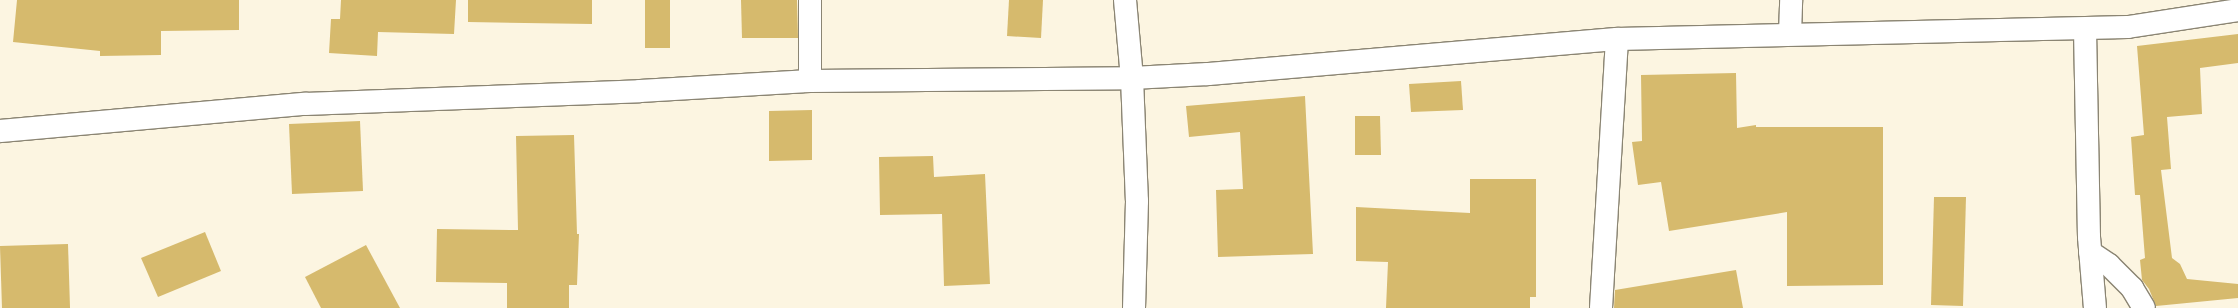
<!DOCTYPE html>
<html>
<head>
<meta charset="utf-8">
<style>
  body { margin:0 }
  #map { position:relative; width:2238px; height:308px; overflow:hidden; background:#fcf5e1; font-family:Karla,sans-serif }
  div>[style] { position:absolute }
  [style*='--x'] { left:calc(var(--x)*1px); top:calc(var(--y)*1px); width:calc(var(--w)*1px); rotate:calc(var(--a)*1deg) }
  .building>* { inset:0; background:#d6ba6d }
  .roads { filter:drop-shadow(1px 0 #8b8573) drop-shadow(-1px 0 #8b8573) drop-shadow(0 1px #8b8573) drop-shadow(0 -1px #8b8573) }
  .street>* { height:22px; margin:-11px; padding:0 11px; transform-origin:11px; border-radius:11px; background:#fff }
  span { translate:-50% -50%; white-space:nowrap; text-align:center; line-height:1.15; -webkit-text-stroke:4px #fff; paint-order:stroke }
</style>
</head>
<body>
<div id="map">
  <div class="building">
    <i style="clip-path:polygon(17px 0,239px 0,239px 30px,161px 31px,161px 55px,100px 56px,100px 51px,13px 42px)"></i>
    <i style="clip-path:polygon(341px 0,456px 0,454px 34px,378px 32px,377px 56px,329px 53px,331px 19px,340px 19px)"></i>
    <i style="clip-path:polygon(468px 0,592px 0,592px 24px,468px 22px)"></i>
    <i style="clip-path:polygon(645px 0,670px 0,670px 48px,645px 48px)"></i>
    <i style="clip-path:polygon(741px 0,797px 0,798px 38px,742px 38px)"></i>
    <i style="clip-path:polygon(1009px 0,1043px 0,1041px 38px,1007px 36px)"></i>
    <i style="clip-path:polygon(2238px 34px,2238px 63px,2200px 68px,2202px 114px,2167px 117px,2171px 169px,2161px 170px,2172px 258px,2180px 264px,2187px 279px,2238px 284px,2238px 298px,2156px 306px,2149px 289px,2142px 280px,2140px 260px,2145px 258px,2140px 195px,2135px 195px,2131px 137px,2144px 135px,2137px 46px)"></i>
    <i style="clip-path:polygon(1736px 73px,1737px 128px,1756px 125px,1756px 127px,1883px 127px,1883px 285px,1787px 286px,1787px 212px,1669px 231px,1661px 182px,1638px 185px,1632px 142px,1642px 141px,1641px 75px)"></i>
    <i style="clip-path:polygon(1461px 81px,1463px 110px,1411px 112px,1409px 84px)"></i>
    <i style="clip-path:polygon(1305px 96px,1313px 254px,1218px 257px,1216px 190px,1243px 189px,1240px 132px,1189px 137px,1186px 106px)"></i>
    <i style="clip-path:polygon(812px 110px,812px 160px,769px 161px,769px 111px)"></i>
    <i style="clip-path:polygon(1355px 116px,1380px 116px,1381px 155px,1355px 155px)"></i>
    <i style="clip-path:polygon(360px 121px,363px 191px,292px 194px,289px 124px)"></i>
    <i style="clip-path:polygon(574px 135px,577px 234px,579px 234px,577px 285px,569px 285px,569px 308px,507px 308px,507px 283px,436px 282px,437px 229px,518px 230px,516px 136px)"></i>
    <i style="clip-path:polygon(933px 156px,934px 177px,985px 174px,990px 284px,944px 286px,942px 214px,880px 215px,879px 157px)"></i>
    <i style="clip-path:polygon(1470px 179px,1536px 179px,1536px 297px,1530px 297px,1530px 308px,1386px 308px,1388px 262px,1356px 261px,1356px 207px,1470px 213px)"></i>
    <i style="clip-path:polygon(1934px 197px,1966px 197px,1963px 306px,1931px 305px)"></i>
    <i style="clip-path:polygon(205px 232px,221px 271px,158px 297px,141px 258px)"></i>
    <i style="clip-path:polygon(68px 244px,70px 308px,2px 308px,0 246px)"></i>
    <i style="clip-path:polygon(366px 245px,400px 308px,321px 308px,305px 277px)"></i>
    <i style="clip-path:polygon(1736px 270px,1743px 308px,1614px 308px,1615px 290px)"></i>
  </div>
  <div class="roads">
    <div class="street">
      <i style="--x:810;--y:0;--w:81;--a:90"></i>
      <i style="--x:1125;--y:0;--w:78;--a:84.9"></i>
      <i style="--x:1132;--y:78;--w:123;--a:87.7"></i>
      <i style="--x:1137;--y:201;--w:107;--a:91.6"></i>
      <i style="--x:2085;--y:29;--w:208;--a:88.9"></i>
      <i style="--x:2089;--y:237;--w:71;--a:85.2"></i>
      <i style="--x:1790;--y:34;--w:34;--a:-88"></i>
      <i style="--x:0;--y:131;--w:306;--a:-5.1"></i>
      <i style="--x:305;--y:104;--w:335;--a:-2.2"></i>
      <i style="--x:640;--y:91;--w:170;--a:-3.4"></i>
      <i style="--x:810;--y:81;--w:322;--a:-0.5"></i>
      <i style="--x:1132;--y:78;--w:76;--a:-3"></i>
      <i style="--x:1208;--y:74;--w:410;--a:-4.9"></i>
      <i style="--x:1617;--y:39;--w:511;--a:-1.35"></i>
      <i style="--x:2128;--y:27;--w:111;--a:-8.8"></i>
      <i style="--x:2090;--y:252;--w:23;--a:34"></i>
      <i style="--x:2109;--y:265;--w:33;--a:45"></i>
      <i style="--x:2132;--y:288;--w:23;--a:59"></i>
      <i style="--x:1601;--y:308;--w:269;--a:-86.6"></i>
    </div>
  </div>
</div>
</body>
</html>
